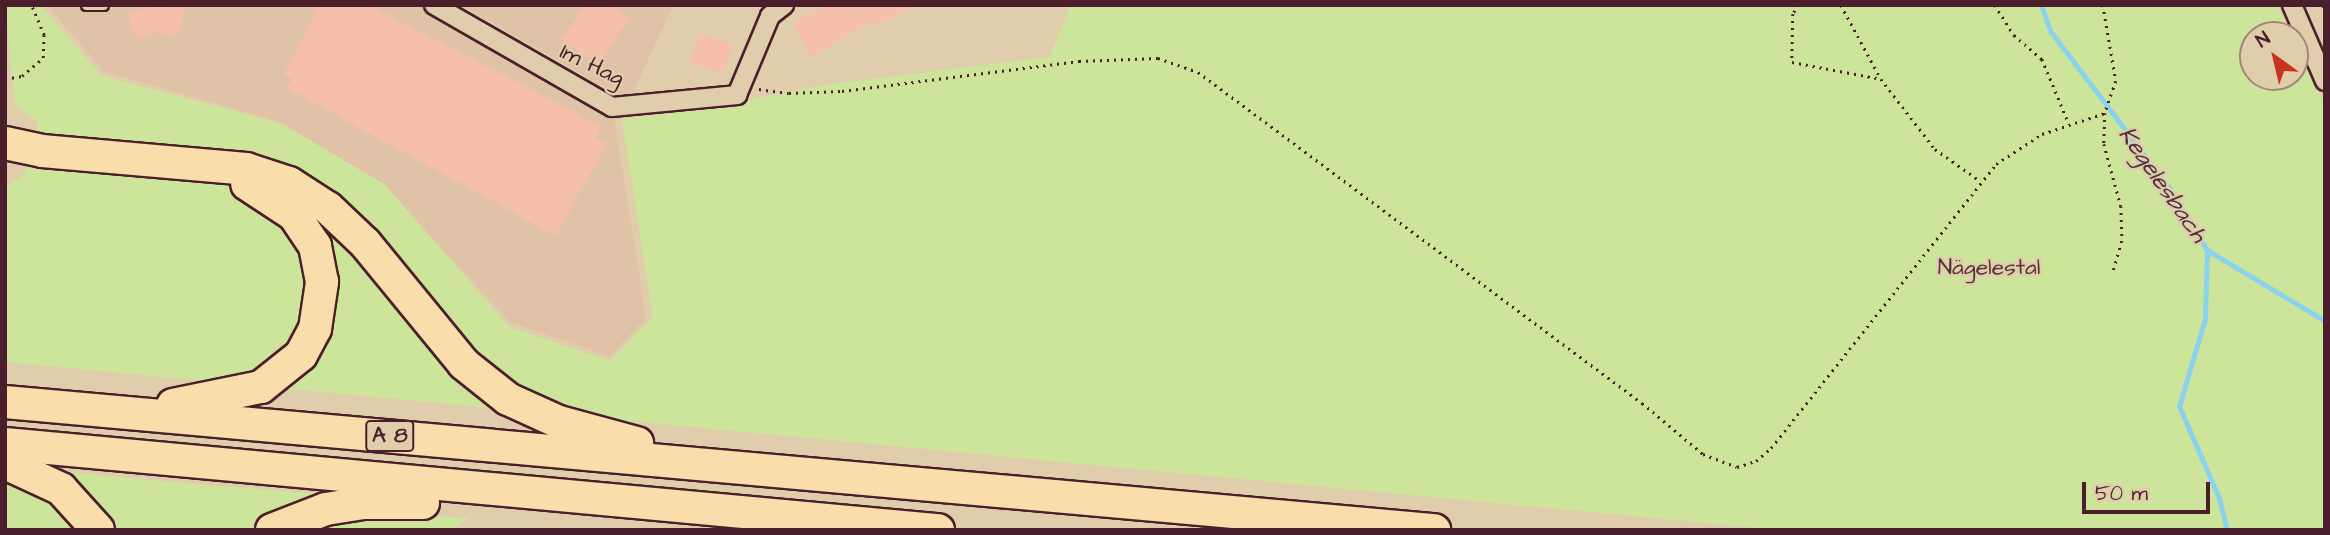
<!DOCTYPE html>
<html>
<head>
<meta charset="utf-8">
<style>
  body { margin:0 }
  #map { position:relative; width:2330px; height:535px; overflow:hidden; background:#dfcdab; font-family:"Architects Daughter",sans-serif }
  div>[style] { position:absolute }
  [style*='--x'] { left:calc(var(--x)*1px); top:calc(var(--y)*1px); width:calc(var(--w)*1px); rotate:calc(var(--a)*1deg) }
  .built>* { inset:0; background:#e0c2a6 }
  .green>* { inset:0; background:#cde59a }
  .stream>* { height:5px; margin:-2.5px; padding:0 2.5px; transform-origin:2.5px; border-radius:2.5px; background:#8bd2ec }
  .building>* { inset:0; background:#f6bfaa }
  .path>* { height:2.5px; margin-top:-1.25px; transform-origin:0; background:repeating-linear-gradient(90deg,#4a1f2b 0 2px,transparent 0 7px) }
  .roads { filter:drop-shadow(2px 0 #4a1f2b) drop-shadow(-2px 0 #4a1f2b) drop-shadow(0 2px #4a1f2b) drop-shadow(0 -2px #4a1f2b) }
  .lane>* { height:9px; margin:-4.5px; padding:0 4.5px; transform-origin:4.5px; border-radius:4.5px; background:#dfcdab }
  .street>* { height:18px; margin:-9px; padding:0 9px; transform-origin:9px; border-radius:9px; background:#dfcdab }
  .highway>* { height:32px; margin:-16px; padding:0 16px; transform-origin:16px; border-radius:16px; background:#f9deab }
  span { translate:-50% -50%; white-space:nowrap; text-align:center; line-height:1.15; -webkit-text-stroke:5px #dfcdab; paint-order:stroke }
  .shield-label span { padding:2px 5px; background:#dfcdab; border:2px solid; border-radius:5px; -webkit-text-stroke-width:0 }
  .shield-label { font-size:21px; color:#4a1f2b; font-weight:700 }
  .street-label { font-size:23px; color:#4a1f2b }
  .park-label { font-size:23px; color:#573336 }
  .water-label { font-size:24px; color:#50313e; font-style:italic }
  .frame { position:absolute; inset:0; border:7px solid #4a1f2b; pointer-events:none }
  .north { position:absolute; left:2239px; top:21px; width:70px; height:70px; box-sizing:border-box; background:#dfcdab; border:2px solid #a38778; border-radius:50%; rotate:326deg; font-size:19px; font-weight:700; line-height:28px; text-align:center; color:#4a1f2b }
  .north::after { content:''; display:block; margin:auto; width:24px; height:32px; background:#c8321e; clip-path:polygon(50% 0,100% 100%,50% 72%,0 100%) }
  .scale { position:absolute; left:2082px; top:482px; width:128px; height:32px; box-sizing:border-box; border:4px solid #4a1f2b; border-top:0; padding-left:9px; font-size:21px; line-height:24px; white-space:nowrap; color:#4a1f2b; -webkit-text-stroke:5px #dfcdab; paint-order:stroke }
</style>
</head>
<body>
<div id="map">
  <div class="built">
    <i style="clip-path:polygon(47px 5px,422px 5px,614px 116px,646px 318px,609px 356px,510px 322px,385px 186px,278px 121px,105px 72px)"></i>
    <i style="clip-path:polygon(462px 5px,673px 5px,631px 97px,622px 97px)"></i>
  </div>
  <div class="green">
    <i style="clip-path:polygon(5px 5px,40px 5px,102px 76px,283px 124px,384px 184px,509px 327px,610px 361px,653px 317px,622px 119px,702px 109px,823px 85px,1049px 57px,1071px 5px,2279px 5px,2290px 35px,2253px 35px,2253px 77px,2295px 77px,2295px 47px,2325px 105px,2325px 530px,1781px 530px,5px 362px,5px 187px,24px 175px,38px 122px,15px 106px)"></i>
    <i style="clip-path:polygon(50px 470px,159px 481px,323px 494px,250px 530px,107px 530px)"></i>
    <i style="clip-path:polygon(5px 472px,36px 483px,88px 530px,5px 530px)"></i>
    <i style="clip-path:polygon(373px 513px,470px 518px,450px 530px,304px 530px)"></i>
  </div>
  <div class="stream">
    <i style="--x:2041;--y:5;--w:29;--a:70"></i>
    <i style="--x:2051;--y:32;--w:197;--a:52.8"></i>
    <i style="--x:2170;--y:189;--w:71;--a:58.8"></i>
    <i style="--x:2207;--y:250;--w:138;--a:31"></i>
    <i style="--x:2207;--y:250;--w:69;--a:91.7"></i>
    <i style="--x:2205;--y:319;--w:91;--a:106.6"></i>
    <i style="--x:2179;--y:406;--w:100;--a:66.5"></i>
    <i style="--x:2219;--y:498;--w:33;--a:76"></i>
  </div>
  <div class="building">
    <i style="clip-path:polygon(155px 5px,186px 9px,177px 36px,158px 32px,136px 38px,128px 14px)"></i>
    <i style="clip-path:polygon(320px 5px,369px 5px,601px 126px,595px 138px,606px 144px,556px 236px,287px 88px,292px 79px,284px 74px)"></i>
    <i style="clip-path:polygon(584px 5px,611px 5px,629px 17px,600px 64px,562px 41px)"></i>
    <i style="clip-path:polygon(829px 5px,918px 5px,877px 24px,875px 20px,810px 57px,793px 23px)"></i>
    <i style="clip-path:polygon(699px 33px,733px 44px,724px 73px,690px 63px)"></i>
  </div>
  <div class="path">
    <i style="--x:1799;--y:5;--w:11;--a:124"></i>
    <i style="--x:1793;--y:14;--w:48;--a:91.2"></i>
    <i style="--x:1792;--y:62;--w:91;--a:10.8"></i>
    <i style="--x:1841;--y:5;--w:84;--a:61.6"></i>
    <i style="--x:1881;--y:79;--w:88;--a:52.4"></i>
    <i style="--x:1935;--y:149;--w:55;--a:35.4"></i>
    <i style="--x:1995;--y:5;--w:36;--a:58"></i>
    <i style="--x:2014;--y:35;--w:37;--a:41"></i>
    <i style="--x:2042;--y:59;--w:70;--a:67.4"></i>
    <i style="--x:2103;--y:5;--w:77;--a:80.3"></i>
    <i style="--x:2116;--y:81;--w:34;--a:109"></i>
    <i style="--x:2105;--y:113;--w:31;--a:92"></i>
    <i style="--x:2104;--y:144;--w:64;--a:74.7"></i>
    <i style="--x:2121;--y:206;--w:35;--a:88"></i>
    <i style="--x:2122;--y:241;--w:35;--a:106"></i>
    <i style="--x:2323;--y:5;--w:5;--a:68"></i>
    <i style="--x:5;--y:79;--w:17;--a:-10"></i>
    <i style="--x:22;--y:76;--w:28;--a:-41"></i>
    <i style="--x:43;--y:58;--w:23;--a:-88"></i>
    <i style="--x:44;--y:35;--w:33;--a:-113"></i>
    <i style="--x:759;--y:89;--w:30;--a:8"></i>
    <i style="--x:789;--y:93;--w:53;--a:-2.2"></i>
    <i style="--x:842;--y:91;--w:239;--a:-7.2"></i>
    <i style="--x:1079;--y:61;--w:79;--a:-2.2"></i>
    <i style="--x:1158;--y:58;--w:42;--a:19.3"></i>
    <i style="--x:1198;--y:72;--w:554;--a:36.7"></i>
    <i style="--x:1642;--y:403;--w:80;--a:39.9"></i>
    <i style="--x:1703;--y:454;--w:36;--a:21"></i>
    <i style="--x:1737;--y:467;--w:20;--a:-18"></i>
    <i style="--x:1756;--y:461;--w:20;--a:-41"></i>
    <i style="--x:1771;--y:448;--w:362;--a:-51.6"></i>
    <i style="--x:1996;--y:164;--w:55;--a:-33.1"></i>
    <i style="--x:2042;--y:134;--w:66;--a:-18.4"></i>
  </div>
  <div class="roads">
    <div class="lane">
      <i style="--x:86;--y:5;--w:17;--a:0"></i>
    </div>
    <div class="street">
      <i style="--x:434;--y:5;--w:205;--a:29.8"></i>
      <i style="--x:612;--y:107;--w:126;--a:-5.5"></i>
      <i style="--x:737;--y:95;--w:86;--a:-67.3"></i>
      <i style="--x:770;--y:16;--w:18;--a:-38"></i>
      <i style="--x:2292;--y:5;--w:83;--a:66.5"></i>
    </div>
    <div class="highway">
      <i style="--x:5;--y:143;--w:38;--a:12"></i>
      <i style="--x:42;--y:151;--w:205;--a:5"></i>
      <i style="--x:246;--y:169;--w:45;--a:18"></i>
      <i style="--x:289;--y:183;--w:46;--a:32.7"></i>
      <i style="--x:328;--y:208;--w:51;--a:43.4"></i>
      <i style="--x:365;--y:243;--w:156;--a:50.7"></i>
      <i style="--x:464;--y:364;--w:56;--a:38.5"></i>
      <i style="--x:508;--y:399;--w:56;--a:24.3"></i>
      <i style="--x:559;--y:422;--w:81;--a:15.1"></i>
      <i style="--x:5;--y:402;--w:1435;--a:5.12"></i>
      <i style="--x:173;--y:405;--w:90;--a:-11.6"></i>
      <i style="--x:261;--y:387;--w:51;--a:-38.7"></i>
      <i style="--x:301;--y:355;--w:30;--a:-62"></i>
      <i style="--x:315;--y:329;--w:48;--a:-81.5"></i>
      <i style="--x:322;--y:282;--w:37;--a:-101"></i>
      <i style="--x:315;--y:246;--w:37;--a:-124"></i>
      <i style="--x:294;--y:215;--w:56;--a:-146.6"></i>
      <i style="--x:5;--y:444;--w:937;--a:5.27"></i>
      <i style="--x:5;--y:463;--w:62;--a:24.9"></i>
      <i style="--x:61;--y:489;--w:55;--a:47.9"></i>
      <i style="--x:272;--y:530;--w:58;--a:-21.3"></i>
      <i style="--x:326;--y:509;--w:38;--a:-9"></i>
      <i style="--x:364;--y:503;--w:59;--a:0"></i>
    </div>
  </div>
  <div class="shield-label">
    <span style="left:390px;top:436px">A 8</span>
  </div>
  <div class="street-label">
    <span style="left:592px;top:65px;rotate:26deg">Im Hag</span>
  </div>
  <div class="park-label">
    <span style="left:1989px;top:267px">Nägelestal</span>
  </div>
  <div class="water-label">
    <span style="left:2162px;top:185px;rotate:55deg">Kegelesbach</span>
  </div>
  <div class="frame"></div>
  <div class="north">N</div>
  <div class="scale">50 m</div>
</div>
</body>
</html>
